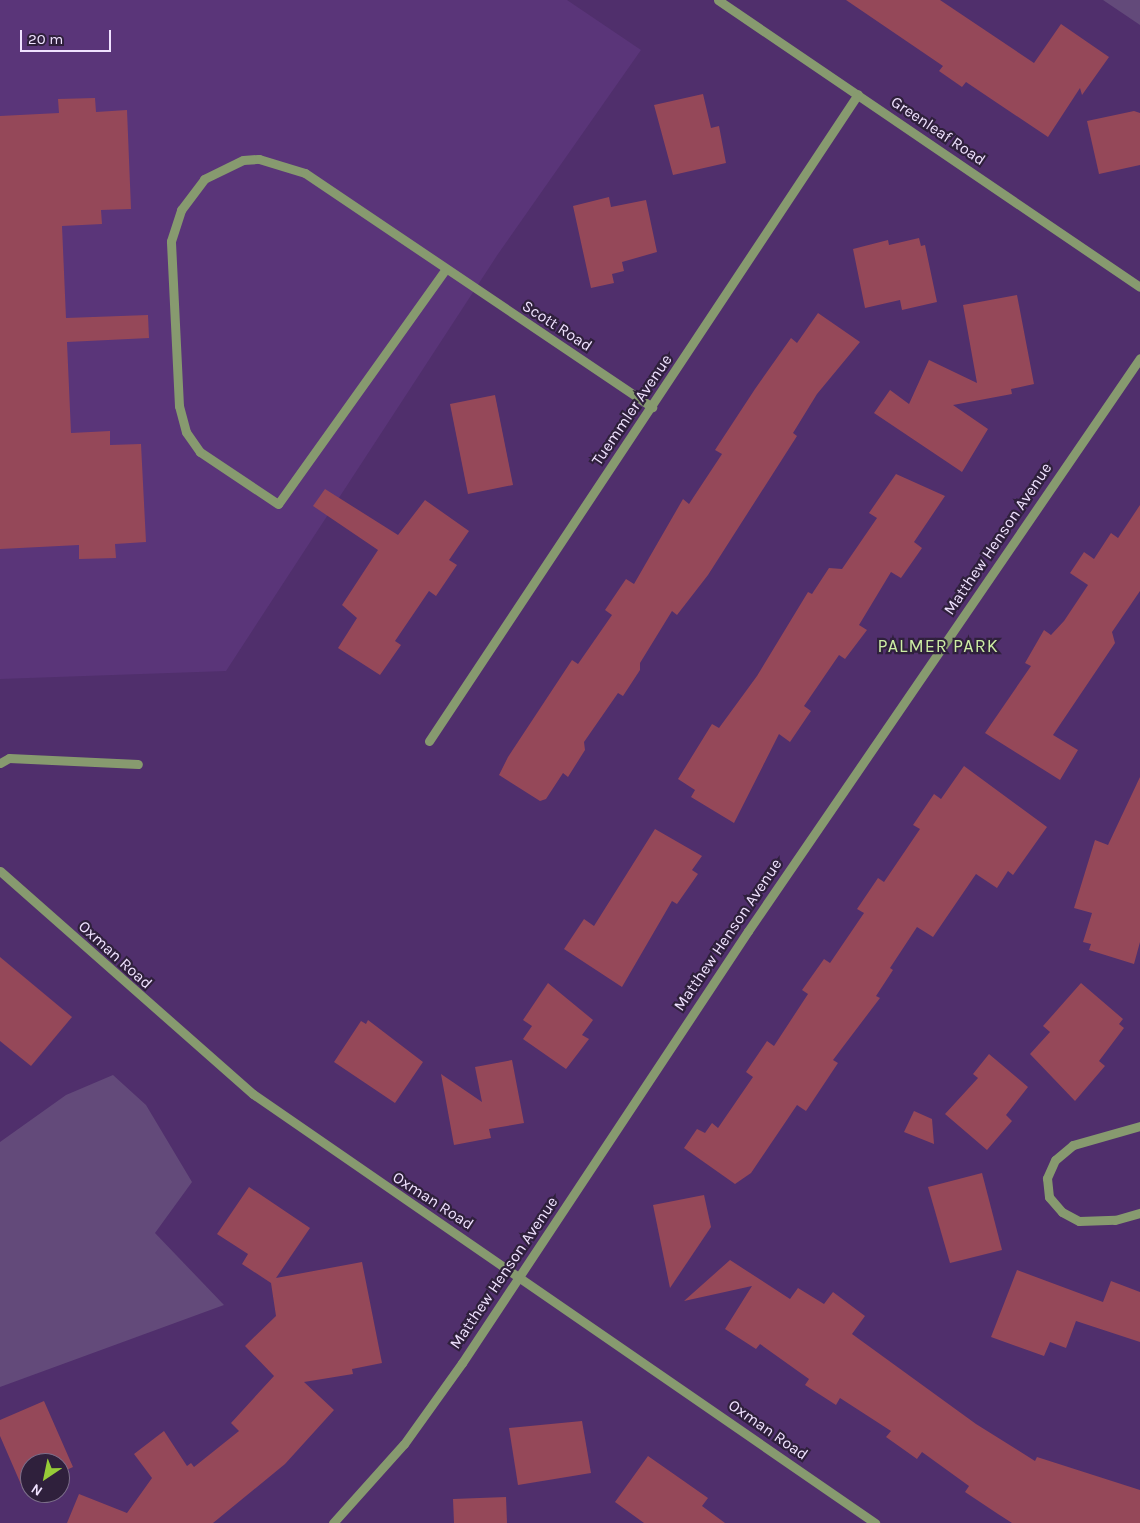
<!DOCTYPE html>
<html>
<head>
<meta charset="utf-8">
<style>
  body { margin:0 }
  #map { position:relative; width:1140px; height:1523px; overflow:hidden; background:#502f6c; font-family:Karla,sans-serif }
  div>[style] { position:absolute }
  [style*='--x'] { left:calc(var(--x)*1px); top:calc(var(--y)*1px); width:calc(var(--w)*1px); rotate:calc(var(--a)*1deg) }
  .built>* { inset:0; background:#5a3579 }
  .green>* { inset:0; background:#634a7a }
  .building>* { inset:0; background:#954859 }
  .minor>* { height:9px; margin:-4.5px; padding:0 4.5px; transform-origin:4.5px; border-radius:4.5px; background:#879a6f }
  span { translate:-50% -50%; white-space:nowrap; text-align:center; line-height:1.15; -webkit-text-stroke:4.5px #2f203c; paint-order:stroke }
  .street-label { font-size:16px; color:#f0e2ff }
  .neighbourhood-label { font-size:18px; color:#cdeda4; letter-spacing:1px }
  .north { position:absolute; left:20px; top:1453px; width:50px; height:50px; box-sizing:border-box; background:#2f203c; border:1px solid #7c6e8a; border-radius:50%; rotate:214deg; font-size:14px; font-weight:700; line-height:20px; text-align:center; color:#f0e2ff }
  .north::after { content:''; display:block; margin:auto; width:18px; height:22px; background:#97cc38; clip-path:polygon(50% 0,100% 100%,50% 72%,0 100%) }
  .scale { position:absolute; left:20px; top:30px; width:91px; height:22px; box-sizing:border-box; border:2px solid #f0e2ff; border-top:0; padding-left:6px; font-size:15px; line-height:18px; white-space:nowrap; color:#f0e2ff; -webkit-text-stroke:4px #2f203c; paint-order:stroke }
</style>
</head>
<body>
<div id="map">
  <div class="built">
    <i style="clip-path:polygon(0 0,567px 0,641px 50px,498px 254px,226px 671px,0 679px)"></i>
  </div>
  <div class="green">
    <i style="clip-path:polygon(1103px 0,1140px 0,1140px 25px)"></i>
    <i style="clip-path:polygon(113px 1075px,146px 1105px,192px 1182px,155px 1233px,224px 1305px,0 1387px,0 1142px,66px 1095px)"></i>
  </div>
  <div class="building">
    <i style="clip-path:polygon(846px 0,940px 0,1034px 63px,1061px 24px,1109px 57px,1082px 95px,1080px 88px,1048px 137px,966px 82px,962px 87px,939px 71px,943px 66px)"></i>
    <i style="clip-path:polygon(703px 94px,711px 128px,719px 126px,726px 163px,673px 175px,654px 105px)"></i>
    <i style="clip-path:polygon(95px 98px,96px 112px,127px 110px,131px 209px,101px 210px,102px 224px,62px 226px,66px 318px,148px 315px,149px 338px,67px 342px,71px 433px,110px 431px,110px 445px,141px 444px,146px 542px,115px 544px,116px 558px,79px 559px,79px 545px,0 549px,0 116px,59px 113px,58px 99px)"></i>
    <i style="clip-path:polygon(1134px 111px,1140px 113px,1140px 165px,1099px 174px,1087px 121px)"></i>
    <i style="clip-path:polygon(609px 197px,611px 207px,646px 200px,657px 252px,622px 262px,624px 271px,612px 274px,614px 283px,591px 288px,573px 206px)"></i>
    <i style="clip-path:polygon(919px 238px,921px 246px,925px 245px,937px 302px,902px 310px,900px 300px,865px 308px,853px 249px,888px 240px,889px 245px)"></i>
    <i style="clip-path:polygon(1017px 295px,1034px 384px,1011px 389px,1012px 394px,953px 405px,988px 429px,962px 472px,874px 413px,890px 390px,909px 404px,929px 360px,977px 383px,963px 305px)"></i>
    <i style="clip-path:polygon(818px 313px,860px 342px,817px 394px,793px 433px,797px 436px,708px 575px,677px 615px,672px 611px,640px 663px,640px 670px,623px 696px,618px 693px,584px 742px,585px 750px,568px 777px,563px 773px,546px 799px,540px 801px,499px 775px,508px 757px,572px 660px,578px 664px,612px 615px,605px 610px,626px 579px,634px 584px,683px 499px,689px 504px,722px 454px,715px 450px,755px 389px,791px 338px,797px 343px)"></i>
    <i style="clip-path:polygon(495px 395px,513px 485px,468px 494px,450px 404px)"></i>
    <i style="clip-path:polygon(896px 474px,945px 496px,914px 542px,922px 548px,901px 578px,891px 572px,859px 625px,867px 630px,845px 659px,839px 655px,804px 706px,811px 711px,790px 742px,779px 734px,734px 823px,691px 797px,695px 790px,678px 779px,712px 724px,719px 728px,757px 676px,808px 592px,812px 594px,829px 568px,842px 569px,877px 518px,869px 513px)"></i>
    <i style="clip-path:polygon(325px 489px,398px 535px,425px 500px,469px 531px,449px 560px,457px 565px,436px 596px,429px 591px,395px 641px,401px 645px,380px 675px,338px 648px,357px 618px,342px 605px,378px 550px,313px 506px)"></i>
    <i style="clip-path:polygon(1140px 505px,1140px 591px,1112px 632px,1115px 643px,1053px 735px,1078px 750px,1060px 780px,985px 733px,1031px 666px,1025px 663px,1044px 630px,1051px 635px,1064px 621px,1088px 585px,1070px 573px,1084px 552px,1094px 559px,1111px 533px,1118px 538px)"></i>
    <i style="clip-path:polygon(964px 766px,1047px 827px,1013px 875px,1008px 871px,997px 888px,976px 874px,933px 937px,917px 927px,890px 968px,893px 970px,876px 996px,880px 998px,833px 1060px,838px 1063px,806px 1111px,797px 1105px,751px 1173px,735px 1184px,684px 1148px,697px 1129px,705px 1133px,712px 1123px,718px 1128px,753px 1077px,746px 1072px,767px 1041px,774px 1046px,808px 994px,802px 990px,824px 959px,830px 963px,864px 913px,857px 909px,878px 878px,884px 882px,920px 829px,913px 825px,934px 794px,941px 799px)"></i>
    <i style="clip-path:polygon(1140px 777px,1140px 942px,1134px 964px,1089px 950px,1091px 944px,1083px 942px,1092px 913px,1074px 908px,1095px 840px,1108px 845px)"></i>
    <i style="clip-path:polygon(655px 829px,702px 856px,692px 870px,698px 874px,677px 904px,672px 901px,622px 987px,564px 949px,584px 919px,594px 926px)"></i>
    <i style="clip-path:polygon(0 957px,72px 1017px,31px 1066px,0 1041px)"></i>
    <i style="clip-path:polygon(548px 983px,593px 1020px,582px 1035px,589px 1039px,566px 1069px,523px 1039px,532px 1026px,523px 1020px)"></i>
    <i style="clip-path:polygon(1081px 983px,1123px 1019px,1119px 1024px,1124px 1028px,1099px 1061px,1105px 1066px,1075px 1101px,1030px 1054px,1050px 1032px,1043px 1026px)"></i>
    <i style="clip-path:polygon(368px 1020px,423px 1062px,395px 1103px,334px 1062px,361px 1021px,366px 1024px)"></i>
    <i style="clip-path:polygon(989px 1054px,1028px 1087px,1006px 1115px,1012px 1121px,987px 1150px,945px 1114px,978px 1078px,973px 1074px)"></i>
    <i style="clip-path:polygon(512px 1060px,524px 1123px,489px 1129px,491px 1138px,454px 1145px,441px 1074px,482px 1102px,475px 1067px)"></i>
    <i style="clip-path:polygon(914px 1111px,932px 1119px,934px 1144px,904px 1132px)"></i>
    <i style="clip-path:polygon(982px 1173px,1002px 1250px,950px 1263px,928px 1187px)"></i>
    <i style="clip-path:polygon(249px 1187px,310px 1228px,276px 1278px,362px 1262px,382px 1363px,352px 1369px,353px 1374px,304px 1382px,334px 1410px,285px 1464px,213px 1523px,67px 1523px,79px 1494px,127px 1513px,152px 1478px,134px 1454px,164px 1431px,187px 1466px,191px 1463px,194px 1467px,239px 1431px,231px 1423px,274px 1376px,245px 1346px,276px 1316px,271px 1283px,242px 1264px,248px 1254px,217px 1234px)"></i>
    <i style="clip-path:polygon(704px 1195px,711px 1227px,670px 1288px,653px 1205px)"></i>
    <i style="clip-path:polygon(730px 1260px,790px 1299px,798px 1288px,824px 1304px,833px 1292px,865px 1316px,852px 1334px,976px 1424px,1035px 1461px,1037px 1457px,1140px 1490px,1140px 1523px,1012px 1523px,998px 1514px,965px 1492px,969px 1486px,922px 1452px,917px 1459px,886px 1437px,891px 1431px,840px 1398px,836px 1405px,805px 1385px,809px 1379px,760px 1344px,756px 1349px,725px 1329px,752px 1286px,684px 1301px)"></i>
    <i style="clip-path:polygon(1017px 1270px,1103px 1302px,1111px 1281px,1140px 1292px,1140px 1342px,1076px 1321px,1066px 1348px,1050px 1342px,1044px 1356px,991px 1337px)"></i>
    <i style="clip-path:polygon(44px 1401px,73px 1467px,60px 1473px,60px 1463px,30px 1463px,30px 1486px,23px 1489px,0 1436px,0 1420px)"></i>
    <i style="clip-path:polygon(582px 1421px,591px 1473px,518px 1485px,509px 1428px)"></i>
    <i style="clip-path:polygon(648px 1456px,708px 1498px,702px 1506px,725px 1523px,644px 1523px,615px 1502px)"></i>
    <i style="clip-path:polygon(506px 1497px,507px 1523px,454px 1523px,453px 1499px)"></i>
  </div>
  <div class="minor">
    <i style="--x:718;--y:0;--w:510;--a:34.22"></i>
    <i style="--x:445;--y:270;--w:287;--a:125.5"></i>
    <i style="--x:278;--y:504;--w:94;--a:-146.3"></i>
    <i style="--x:200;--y:452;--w:24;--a:-125"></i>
    <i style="--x:186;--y:432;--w:27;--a:-105"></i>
    <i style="--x:179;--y:406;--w:165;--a:-92.8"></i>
    <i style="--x:171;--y:241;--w:33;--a:-72"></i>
    <i style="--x:181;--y:210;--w:39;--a:-53"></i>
    <i style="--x:204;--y:179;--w:43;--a:-26"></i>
    <i style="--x:243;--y:160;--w:16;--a:-4"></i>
    <i style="--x:259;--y:159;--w:48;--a:16.9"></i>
    <i style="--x:305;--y:173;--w:419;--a:34"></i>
    <i style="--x:429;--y:741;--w:776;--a:-56.45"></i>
    <i style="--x:0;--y:763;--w:10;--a:-29"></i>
    <i style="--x:9;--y:758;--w:129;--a:2.7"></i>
    <i style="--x:0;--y:871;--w:337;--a:41.4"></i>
    <i style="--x:253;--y:1094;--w:756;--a:34.59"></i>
    <i style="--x:1140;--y:1126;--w:70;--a:164.2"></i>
    <i style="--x:1073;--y:1145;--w:23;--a:140"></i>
    <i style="--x:1055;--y:1160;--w:20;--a:114"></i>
    <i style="--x:1047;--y:1178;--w:19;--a:84"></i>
    <i style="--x:1049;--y:1197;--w:20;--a:49"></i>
    <i style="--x:1062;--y:1212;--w:19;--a:28"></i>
    <i style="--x:1079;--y:1221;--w:36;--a:-2"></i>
    <i style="--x:1115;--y:1220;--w:26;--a:-16"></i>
    <i style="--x:333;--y:1523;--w:106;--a:-48.1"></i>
    <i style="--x:404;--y:1444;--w:100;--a:-54.4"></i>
    <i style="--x:462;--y:1363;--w:518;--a:-56.49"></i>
    <i style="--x:748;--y:931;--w:694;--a:-55.62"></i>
  </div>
  <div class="street-label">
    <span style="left:938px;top:131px;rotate:34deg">Greenleaf Road</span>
    <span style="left:557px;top:326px;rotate:33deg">Scott Road</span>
    <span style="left:632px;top:410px;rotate:-56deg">Tuemmler Avenue</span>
    <span style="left:998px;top:539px;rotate:-56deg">Matthew Henson Avenue</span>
    <span style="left:728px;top:935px;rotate:-56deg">Matthew Henson Avenue</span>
    <span style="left:115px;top:955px;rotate:42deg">Oxman Road</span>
    <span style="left:433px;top:1201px;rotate:33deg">Oxman Road</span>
    <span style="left:504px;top:1273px;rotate:-56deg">Matthew Henson Avenue</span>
    <span style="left:768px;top:1430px;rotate:35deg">Oxman Road</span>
  </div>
  <div class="neighbourhood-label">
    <span style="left:938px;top:646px">PALMER PARK</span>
  </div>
  <div class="north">N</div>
  <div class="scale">20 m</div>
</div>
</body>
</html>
